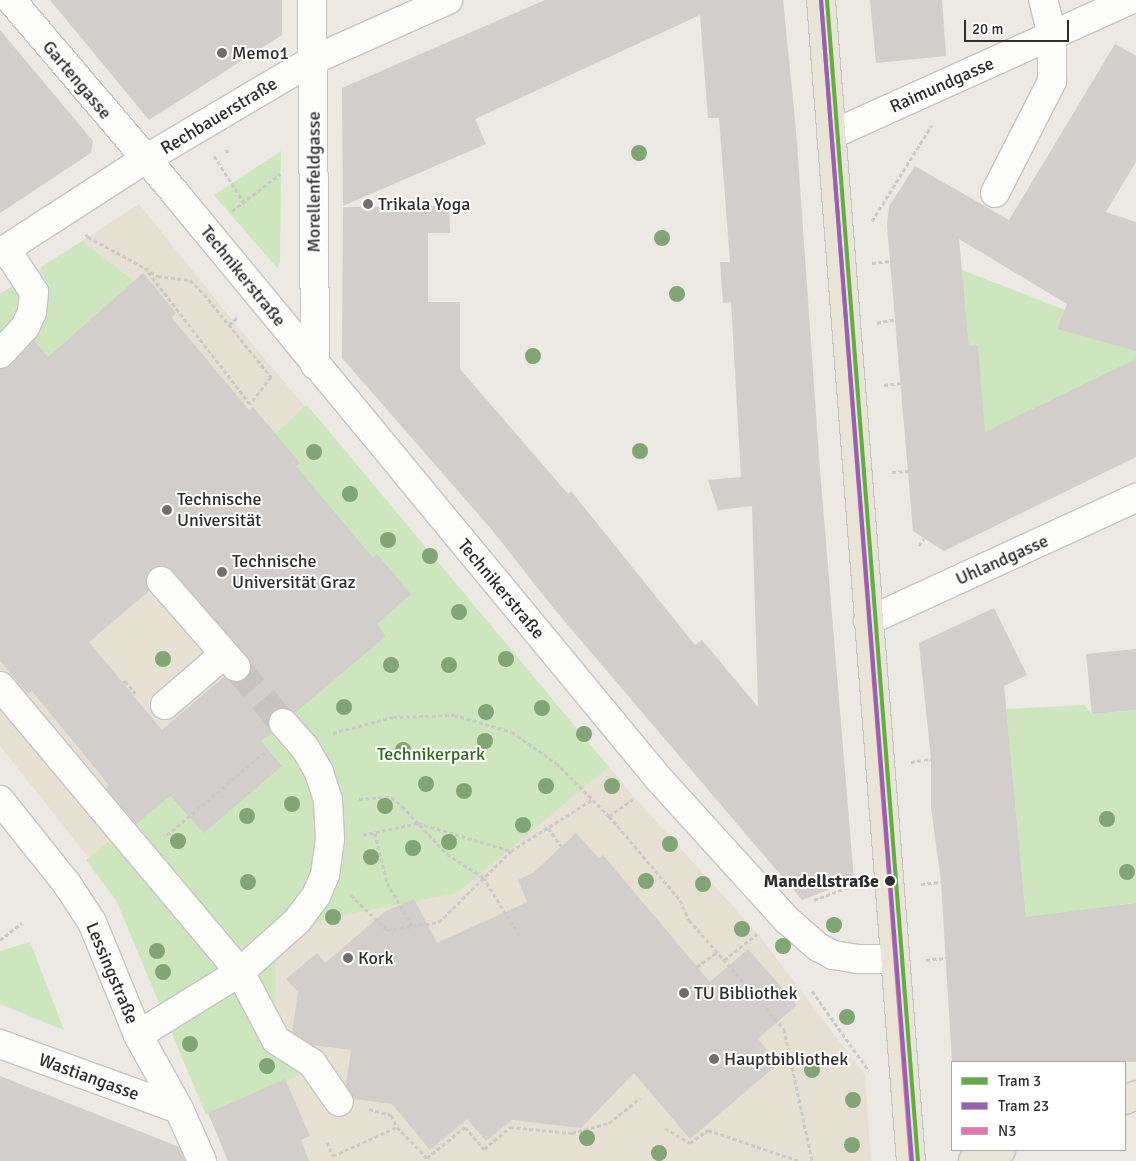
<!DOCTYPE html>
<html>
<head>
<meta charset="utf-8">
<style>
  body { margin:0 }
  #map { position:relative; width:1136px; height:1161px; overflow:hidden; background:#ece8e4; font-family:Signika,sans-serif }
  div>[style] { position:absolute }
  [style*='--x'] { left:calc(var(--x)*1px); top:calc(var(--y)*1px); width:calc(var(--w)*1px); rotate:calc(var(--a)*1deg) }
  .education>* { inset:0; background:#e6e0d3 }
  .green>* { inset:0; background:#cee6be }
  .building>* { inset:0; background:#d1cecb }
  .minor-tunnel>* { height:28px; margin-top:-14px; transform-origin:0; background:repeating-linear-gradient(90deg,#c6c3c0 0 28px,transparent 0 42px) }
  .path>* { height:3px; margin-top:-1.5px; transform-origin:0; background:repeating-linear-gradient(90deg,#c9c9c8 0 4px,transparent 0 6.5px) }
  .roads { filter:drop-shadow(1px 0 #c5c4c5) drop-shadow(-1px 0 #c5c4c5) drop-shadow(0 1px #c5c4c5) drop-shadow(0 -1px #c5c4c5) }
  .minor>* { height:28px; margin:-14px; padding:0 14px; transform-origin:14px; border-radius:14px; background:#fcfcfb }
  .major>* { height:28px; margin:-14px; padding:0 14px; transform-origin:14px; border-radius:14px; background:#e8e4d6 }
  .bus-1>* { height:4px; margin:-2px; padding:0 2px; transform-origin:2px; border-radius:2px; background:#e774ac }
  .tram-1>* { height:4px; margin:-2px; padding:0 2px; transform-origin:2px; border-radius:2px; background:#62ac43 }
  .tram-2>* { height:4px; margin:-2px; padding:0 2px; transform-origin:2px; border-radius:2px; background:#9462b1 }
  .trees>* { width:16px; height:16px; margin:-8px; border-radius:50%; background:#82a575 }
  .dots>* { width:14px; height:14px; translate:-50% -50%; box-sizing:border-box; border:2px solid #fff; border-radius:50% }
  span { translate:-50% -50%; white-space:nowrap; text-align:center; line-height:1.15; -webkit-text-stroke:4px #fff; paint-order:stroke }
  .poi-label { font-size:18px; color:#2e2e2e }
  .left { translate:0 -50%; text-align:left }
  .street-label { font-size:18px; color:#2e2e2e }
  .park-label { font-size:18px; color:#2c6e1b }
  .stop-label { font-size:18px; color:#2e2e2e; font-weight:700 }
  .right { translate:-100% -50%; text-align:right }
  .legend { position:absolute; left:951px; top:1061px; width:175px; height:90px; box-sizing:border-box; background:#fff; border:1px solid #ababab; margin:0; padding:6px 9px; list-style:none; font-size:15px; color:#2e2e2e }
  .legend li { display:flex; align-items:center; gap:10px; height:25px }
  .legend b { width:25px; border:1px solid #ababab }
  .scale { position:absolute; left:964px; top:20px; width:105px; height:22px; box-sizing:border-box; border:2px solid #2e2e2e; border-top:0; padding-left:6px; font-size:15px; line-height:18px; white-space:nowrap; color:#2e2e2e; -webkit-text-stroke:4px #fff; paint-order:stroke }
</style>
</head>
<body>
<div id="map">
  <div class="education">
    <i style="clip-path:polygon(139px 204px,233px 321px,634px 797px,758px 934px,865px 1075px,871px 1161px,228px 1161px,120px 897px,0 746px,0 294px)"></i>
  </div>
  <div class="green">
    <i style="clip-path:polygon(281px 151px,280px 263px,277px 268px,214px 195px)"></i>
    <i style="clip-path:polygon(82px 241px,134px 281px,48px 357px,33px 338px,45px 299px,46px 281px,41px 267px)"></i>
    <i style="clip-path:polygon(962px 270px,1065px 310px,1057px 329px,1116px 345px,1136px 332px,1136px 377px,985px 461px,978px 346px,969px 346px)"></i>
    <i style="clip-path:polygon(19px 282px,22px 294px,15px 315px,0 337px,0 294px)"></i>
    <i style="clip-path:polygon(307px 405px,609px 767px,457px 893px,323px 919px,276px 956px,275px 1022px,300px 1075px,206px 1115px,116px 900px,86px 860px,168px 795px,177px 804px,373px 641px,267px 441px)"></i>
    <i style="clip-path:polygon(1084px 705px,1092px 714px,1136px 710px,1136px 912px,1132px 903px,1040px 917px,1031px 1027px,1026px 915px,1006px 709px)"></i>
    <i style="clip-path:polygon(30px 942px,64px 1030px,0 1004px,0 951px)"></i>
  </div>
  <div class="building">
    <i style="clip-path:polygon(50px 0,282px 0,282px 35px,149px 120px)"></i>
    <i style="clip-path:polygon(545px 0,783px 0,796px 130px,820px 470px,854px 880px,802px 900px,555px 610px,492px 530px,342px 358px,343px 207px,449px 206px,450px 233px,428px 233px,428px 302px,460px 302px,460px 369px,568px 494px,571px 491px,695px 645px,702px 640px,758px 707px,752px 506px,718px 510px,708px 480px,741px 477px,731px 302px,723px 303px,720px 262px,730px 262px,719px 118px,708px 118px,700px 15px,475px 119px,486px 144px,343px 206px,342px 88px)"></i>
    <i style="clip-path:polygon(870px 0,942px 0,946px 56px,876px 63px)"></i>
    <i style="clip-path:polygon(0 30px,93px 141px,91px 153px,0 213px)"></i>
    <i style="clip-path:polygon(1115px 44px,1136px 56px,1136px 162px,1106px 212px,1136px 222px,1136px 351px,1057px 329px,1067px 304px,959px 239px,969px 346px,978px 345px,985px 432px,1136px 359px,1136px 457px,944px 551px,913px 531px,887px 226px,889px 206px,915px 166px,1009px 220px)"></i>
    <i style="clip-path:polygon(evenodd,143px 273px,176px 313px,172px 318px,249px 410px,253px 407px,300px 463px,296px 466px,373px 558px,377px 554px,411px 594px,377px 624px,386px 636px,295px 713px,280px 708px,272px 712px,268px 726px,271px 733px,261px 741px,282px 766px,204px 833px,170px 796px,136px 824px,106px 788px,109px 785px,32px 691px,28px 694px,0 661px,0 369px,11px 365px,34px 340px,48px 357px,143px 273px,158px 566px,173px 571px,251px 664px,246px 679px,231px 682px,224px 677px,162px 730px,89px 642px,149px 591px,146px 576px,158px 566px)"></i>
    <i style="clip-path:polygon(994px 608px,1027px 675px,1004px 686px,1026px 917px,1136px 903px,1136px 1062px,952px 1062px,941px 882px,931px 807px,931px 759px,919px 643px)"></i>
    <i style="clip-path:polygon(1136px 649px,1136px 710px,1092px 714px,1086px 654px)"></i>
    <i style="clip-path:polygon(576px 833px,599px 858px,603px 855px,710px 982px,748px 949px,797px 1005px,758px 1039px,778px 1064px,690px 1139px,634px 1073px,581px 1128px,512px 1120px,486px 1141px,467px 1119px,430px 1150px,392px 1104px,354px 1099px,346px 1085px,351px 1050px,312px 1045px,292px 1032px,298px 992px,286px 979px,317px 953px,325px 963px,386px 911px,414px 899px,437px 943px,527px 902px,518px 880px,533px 873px)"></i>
    <i style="clip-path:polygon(0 1076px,179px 1147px,185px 1161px,0 1161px)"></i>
    <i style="clip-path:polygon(285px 1079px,310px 1136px,301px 1140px,309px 1161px,228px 1161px,208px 1113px)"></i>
  </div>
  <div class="minor-tunnel">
    <i style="--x:236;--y:667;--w:73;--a:50"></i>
  </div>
  <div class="path">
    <i style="--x:226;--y:149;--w:6;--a:59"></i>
    <i style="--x:214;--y:156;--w:54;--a:57.2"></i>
    <i style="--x:232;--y:211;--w:61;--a:-37.6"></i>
    <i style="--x:872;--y:221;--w:113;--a:-58"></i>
    <i style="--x:86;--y:234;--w:4;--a:56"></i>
    <i style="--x:88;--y:237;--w:65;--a:28.5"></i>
    <i style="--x:145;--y:268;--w:15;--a:32"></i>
    <i style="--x:158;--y:276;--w:32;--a:7"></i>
    <i style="--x:190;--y:280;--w:20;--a:45"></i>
    <i style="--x:204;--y:294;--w:107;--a:51.1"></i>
    <i style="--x:271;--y:377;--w:34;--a:128"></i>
    <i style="--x:250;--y:404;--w:172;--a:-127.7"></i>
    <i style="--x:872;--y:263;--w:19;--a:-6"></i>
    <i style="--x:877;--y:323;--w:19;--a:-12"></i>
    <i style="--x:229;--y:325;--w:12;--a:-42"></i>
    <i style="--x:884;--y:385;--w:17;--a:-7"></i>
    <i style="--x:892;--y:472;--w:17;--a:-3"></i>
    <i style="--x:919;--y:546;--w:9;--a:-58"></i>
    <i style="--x:123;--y:683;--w:3;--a:-45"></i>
    <i style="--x:125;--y:681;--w:16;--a:50"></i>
    <i style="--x:333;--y:733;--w:62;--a:-14.9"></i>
    <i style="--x:393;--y:717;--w:61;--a:-1.9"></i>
    <i style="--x:454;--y:715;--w:60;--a:16.3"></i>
    <i style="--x:512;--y:732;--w:54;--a:35.2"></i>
    <i style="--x:556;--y:763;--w:75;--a:45"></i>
    <i style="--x:609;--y:816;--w:110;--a:49.8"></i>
    <i style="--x:680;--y:900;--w:22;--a:66"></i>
    <i style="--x:689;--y:920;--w:145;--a:48.9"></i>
    <i style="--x:784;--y:1029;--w:135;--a:78"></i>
    <i style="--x:911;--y:762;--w:20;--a:-9"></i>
    <i style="--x:359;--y:799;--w:32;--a:-4"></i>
    <i style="--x:391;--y:797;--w:14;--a:39"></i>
    <i style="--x:402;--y:806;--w:66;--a:46.8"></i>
    <i style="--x:447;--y:854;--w:43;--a:32.6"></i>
    <i style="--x:483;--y:877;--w:70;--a:58.3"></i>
    <i style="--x:609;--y:816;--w:29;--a:-35"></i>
    <i style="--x:548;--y:828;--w:22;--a:54"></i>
    <i style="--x:375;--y:833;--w:51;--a:76.5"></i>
    <i style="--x:387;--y:883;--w:50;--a:59.8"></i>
    <i style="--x:167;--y:835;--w:128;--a:-40.3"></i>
    <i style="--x:363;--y:835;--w:56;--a:-12.3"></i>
    <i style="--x:418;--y:823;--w:97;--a:16.8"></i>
    <i style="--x:921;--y:884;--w:20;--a:-6"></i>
    <i style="--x:351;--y:895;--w:50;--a:44.2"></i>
    <i style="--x:387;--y:930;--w:53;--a:-8.7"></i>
    <i style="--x:439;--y:922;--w:101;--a:-44.6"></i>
    <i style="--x:511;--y:851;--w:97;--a:-32.4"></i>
    <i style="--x:814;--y:900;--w:46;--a:-20.4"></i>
    <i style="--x:0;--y:940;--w:28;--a:-38"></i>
    <i style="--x:724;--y:960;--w:42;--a:-38.2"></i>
    <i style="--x:926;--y:960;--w:20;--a:-6"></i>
    <i style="--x:697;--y:967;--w:25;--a:-37"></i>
    <i style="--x:812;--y:991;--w:98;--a:54.5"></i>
    <i style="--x:369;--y:1109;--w:23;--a:15"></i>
    <i style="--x:391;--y:1115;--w:13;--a:63"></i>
    <i style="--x:397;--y:1127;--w:43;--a:45.9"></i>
    <i style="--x:427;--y:1158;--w:49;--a:-39.2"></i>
    <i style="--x:465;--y:1127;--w:29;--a:49"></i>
    <i style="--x:484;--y:1149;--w:34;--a:-40"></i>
    <i style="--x:510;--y:1127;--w:62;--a:5.5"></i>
    <i style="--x:572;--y:1133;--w:38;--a:-15"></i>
    <i style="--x:609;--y:1123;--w:40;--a:-39"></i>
    <i style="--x:665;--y:1128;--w:29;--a:31"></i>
    <i style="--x:690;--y:1143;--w:22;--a:-36"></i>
    <i style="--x:708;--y:1130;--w:96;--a:18.8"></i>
    <i style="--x:327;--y:1142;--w:15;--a:67"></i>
    <i style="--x:333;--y:1156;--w:70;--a:-24.4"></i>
  </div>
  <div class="roads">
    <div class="minor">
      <i style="--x:11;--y:0;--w:253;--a:49.6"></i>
      <i style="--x:175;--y:193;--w:760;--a:50.45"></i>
      <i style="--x:659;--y:779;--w:190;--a:47.8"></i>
      <i style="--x:787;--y:920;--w:41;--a:41.1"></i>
      <i style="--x:818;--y:947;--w:17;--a:28"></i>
      <i style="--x:833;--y:955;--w:24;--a:9"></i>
      <i style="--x:857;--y:959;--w:37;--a:0"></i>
      <i style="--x:312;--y:0;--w:365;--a:89.5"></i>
      <i style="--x:831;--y:135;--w:328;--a:-24.3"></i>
      <i style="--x:995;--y:193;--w:126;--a:-63"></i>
      <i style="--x:1052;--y:81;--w:46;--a:-90"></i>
      <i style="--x:1052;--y:35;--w:36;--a:-104"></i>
      <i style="--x:0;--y:253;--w:171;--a:-32.9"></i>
      <i style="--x:144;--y:160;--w:196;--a:-30.6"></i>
      <i style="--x:313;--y:60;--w:148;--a:-24"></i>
      <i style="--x:0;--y:354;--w:37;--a:-47"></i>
      <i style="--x:25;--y:327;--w:17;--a:-65"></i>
      <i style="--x:32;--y:312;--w:20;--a:-84"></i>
      <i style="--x:34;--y:292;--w:51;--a:-123.1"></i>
      <i style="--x:161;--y:581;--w:114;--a:48.9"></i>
      <i style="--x:868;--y:621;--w:295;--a:-24.7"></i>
      <i style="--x:0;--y:686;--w:373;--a:50"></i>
      <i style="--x:240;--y:972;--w:77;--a:62.1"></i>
      <i style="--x:276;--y:1040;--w:43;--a:32.6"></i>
      <i style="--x:312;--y:1063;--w:47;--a:55.3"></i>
      <i style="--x:165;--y:705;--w:78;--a:-40.8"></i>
      <i style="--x:0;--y:800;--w:107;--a:51.4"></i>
      <i style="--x:67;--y:884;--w:45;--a:56.7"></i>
      <i style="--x:92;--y:922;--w:122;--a:67.8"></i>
      <i style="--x:138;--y:1035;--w:85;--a:61"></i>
      <i style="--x:179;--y:1109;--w:57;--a:66.1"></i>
      <i style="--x:138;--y:1035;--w:120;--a:-31.7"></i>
      <i style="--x:240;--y:972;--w:76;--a:-41.8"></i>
      <i style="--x:297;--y:921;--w:31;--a:-53"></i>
      <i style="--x:316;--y:896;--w:23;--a:-67"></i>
      <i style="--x:325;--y:875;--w:36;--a:-82"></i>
      <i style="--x:330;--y:839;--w:39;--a:-93"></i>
      <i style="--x:328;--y:800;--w:29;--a:-108"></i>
      <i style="--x:319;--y:772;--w:28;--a:-120"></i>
      <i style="--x:305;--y:748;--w:33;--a:-131"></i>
      <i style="--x:0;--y:1044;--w:190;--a:20"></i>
    </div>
    <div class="major">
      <i style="--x:821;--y:0;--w:1164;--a:85.57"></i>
      <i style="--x:1125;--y:1100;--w:12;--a:-24"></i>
      <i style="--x:973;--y:1161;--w:30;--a:-21"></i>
    </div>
  </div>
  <div class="bus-1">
    <i style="--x:821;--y:0;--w:1164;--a:85.57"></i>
  </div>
  <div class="tram-1">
    <i style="--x:827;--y:0;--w:1165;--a:85.52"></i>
  </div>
  <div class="tram-2">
    <i style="--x:821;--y:0;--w:1165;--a:85.52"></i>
  </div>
  <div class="trees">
    <i style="left:639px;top:153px"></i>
    <i style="left:662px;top:238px"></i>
    <i style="left:677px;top:294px"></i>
    <i style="left:533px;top:356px"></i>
    <i style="left:640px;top:451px"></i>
    <i style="left:314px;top:452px"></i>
    <i style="left:350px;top:494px"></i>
    <i style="left:388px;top:540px"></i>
    <i style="left:430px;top:556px"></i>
    <i style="left:459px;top:612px"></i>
    <i style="left:163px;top:659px"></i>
    <i style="left:506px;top:659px"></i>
    <i style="left:391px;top:665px"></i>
    <i style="left:449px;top:665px"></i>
    <i style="left:344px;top:707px"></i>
    <i style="left:542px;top:708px"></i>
    <i style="left:486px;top:712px"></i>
    <i style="left:584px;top:734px"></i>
    <i style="left:485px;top:741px"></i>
    <i style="left:403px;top:750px"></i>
    <i style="left:426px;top:784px"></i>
    <i style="left:546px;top:786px"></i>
    <i style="left:612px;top:786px"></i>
    <i style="left:464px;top:791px"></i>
    <i style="left:292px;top:804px"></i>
    <i style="left:385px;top:806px"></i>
    <i style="left:247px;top:816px"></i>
    <i style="left:1107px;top:819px"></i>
    <i style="left:523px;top:825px"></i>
    <i style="left:178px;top:841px"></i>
    <i style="left:449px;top:842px"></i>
    <i style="left:670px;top:844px"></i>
    <i style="left:413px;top:848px"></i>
    <i style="left:371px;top:857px"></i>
    <i style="left:1127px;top:872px"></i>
    <i style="left:646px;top:881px"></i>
    <i style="left:248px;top:882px"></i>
    <i style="left:703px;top:884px"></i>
    <i style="left:333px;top:917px"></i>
    <i style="left:834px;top:925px"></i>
    <i style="left:742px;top:929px"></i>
    <i style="left:783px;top:946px"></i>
    <i style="left:157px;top:951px"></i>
    <i style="left:163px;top:972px"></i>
    <i style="left:847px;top:1017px"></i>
    <i style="left:190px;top:1044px"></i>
    <i style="left:267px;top:1066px"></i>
    <i style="left:812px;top:1070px"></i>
    <i style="left:853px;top:1100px"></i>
    <i style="left:587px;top:1138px"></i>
    <i style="left:852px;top:1145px"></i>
    <i style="left:659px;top:1153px"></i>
  </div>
  <div class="dots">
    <i style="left:222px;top:53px;background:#706f6e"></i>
    <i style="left:368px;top:204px;background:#706f6e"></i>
    <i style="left:167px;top:510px;background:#706f6e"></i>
    <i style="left:222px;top:572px;background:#706f6e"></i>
    <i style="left:890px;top:881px;background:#2e2e2e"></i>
    <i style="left:348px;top:958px;background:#706f6e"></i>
    <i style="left:684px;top:993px;background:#706f6e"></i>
    <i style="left:714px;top:1059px;background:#706f6e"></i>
  </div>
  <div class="poi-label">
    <span class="left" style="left:232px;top:53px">Memo1</span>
    <span class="left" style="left:378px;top:204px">Trikala Yoga</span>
    <span class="left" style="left:177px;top:510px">Technische<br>Universität</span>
    <span class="left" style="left:232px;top:572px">Technische<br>Universität Graz</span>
    <span class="left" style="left:358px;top:958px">Kork</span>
    <span class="left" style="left:694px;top:993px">TU Bibliothek</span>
    <span class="left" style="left:724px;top:1059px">Hauptbibliothek</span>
  </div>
  <div class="street-label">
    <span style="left:77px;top:80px;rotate:50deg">Gartengasse</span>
    <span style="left:942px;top:85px;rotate:-24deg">Raimundgasse</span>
    <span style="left:219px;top:116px;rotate:-31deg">Rechbauerstraße</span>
    <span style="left:314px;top:182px;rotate:-90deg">Morellenfeldgasse</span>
    <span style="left:243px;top:276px;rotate:51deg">Technikerstraße</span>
    <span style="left:1002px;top:560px;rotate:-24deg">Uhlandgasse</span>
    <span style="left:501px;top:589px;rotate:50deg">Technikerstraße</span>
    <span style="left:112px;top:973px;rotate:67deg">Lessingstraße</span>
    <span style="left:89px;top:1077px;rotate:20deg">Wastiangasse</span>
  </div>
  <div class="park-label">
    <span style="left:431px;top:754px">Technikerpark</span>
  </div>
  <div class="stop-label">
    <span class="right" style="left:879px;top:881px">Mandellstraße</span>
  </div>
  <ul class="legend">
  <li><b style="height:6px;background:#62ac43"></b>Tram 3</li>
  <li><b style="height:6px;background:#9462b1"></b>Tram 23</li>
  <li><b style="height:6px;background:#e774ac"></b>N3</li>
  </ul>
  <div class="scale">20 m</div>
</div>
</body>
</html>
